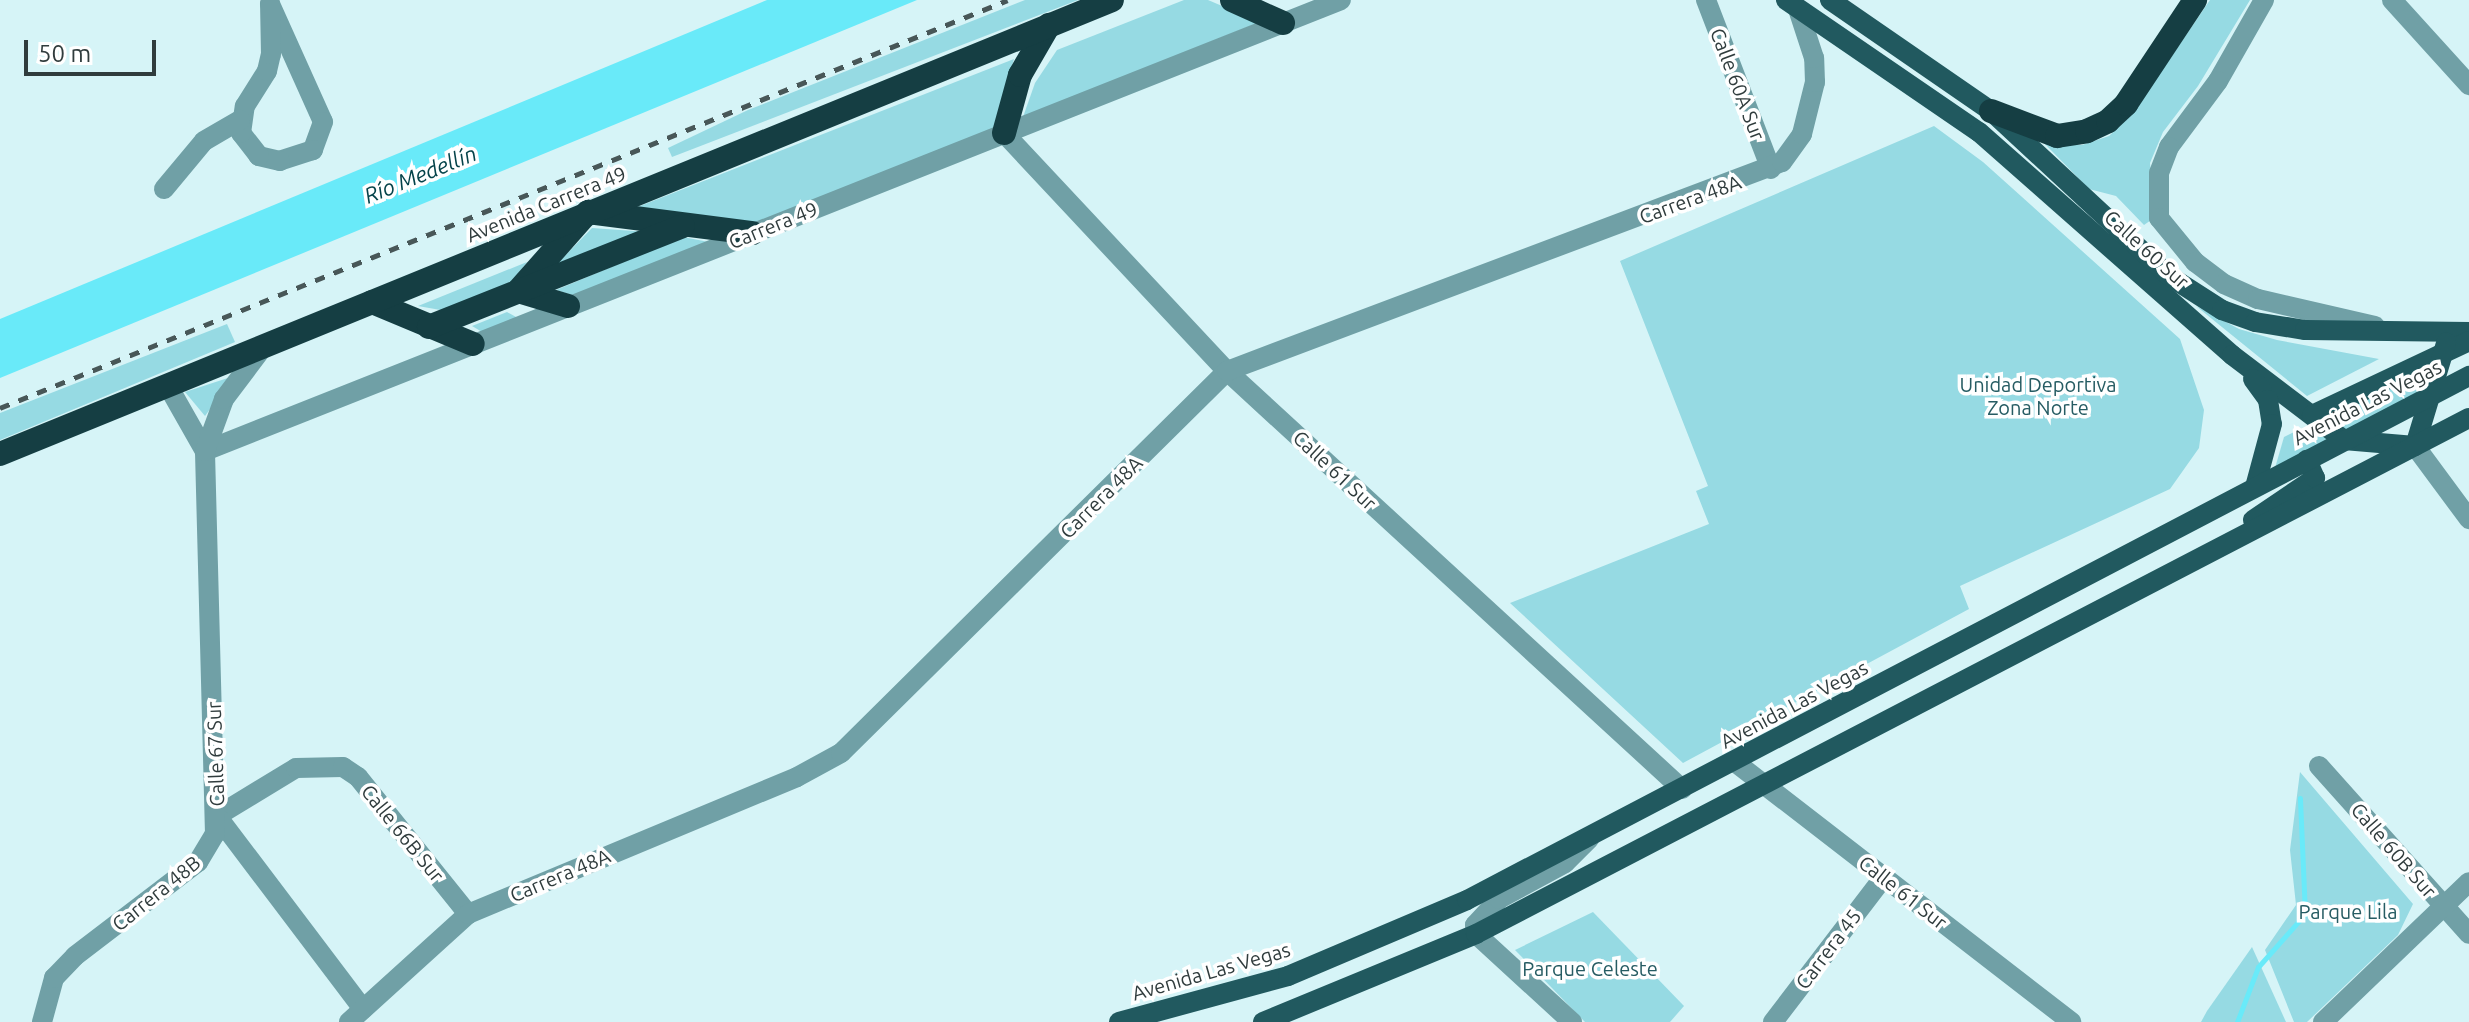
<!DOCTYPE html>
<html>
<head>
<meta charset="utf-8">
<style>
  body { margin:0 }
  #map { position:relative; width:2469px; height:1022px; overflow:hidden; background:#d6f4f7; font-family:Ubuntu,sans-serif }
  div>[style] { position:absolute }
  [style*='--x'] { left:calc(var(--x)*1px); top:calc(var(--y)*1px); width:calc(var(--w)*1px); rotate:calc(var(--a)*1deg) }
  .green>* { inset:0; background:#96dae3 }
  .water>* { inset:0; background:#69eaf9 }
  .stream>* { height:5px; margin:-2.5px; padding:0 2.5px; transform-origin:2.5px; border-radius:2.5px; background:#69eaf9 }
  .minor>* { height:20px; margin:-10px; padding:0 10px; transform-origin:10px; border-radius:10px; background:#70a0a6 }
  .major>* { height:20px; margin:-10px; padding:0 10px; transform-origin:10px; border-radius:10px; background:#21595f }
  .highway>* { height:24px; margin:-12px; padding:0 12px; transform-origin:12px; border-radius:12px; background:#153e43 }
  .rail>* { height:5px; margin-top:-2.5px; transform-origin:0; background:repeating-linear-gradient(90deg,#485758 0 10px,transparent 0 20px) }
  span { translate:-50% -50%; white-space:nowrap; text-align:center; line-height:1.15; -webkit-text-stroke:7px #fff; paint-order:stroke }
  .street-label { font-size:20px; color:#303c3d }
  .park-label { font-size:20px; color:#265c63 }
  .water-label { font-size:22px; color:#05434a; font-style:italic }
  .scale { position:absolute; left:24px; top:40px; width:132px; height:36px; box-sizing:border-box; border:4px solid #303c3d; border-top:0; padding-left:10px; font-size:24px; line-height:28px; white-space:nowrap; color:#303c3d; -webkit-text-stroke:6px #fff; paint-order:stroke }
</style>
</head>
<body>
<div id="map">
  <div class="green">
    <i style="clip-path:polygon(1025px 0,1078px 0,672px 157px,668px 148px,748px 110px)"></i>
    <i style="clip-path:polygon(1184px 0,1208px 0,1260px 22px,1023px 117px,1035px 83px,1057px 50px)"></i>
    <i style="clip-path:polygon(2210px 0,2250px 0,2198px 86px,2163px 132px,2150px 163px,2154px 218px,2144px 225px,2116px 196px,2089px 189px,2044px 143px,2082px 145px,2109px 136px,2132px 114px)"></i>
    <i style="clip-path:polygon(1014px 59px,994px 130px,752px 225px,635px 208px)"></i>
    <i style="clip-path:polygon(1934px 126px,1983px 162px,2180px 339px,2204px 410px,2199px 448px,2170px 489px,1960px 586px,1969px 609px,1683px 763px,1510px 603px,1709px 524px,1696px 491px,1708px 486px,1620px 261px)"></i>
    <i style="clip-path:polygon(592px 228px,648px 232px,555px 266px)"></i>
    <i style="clip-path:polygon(683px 237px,719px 244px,582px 298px,556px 290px)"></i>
    <i style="clip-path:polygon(527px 262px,509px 286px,446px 311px,418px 306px)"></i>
    <i style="clip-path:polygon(2196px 306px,2239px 329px,2277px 340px,2379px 359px,2307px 396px)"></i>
    <i style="clip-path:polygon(507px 312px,525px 322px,489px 336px,472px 326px)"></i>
    <i style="clip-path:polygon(227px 324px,235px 342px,0 440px,0 413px)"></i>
    <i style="clip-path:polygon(2420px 369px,2431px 389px,2275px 468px,2284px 437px)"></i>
    <i style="clip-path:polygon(234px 376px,205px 416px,185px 392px)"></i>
    <i style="clip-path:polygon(2300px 772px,2413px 904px,2398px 935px,2307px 1022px,2294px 1022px,2265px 950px,2296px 905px,2290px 850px)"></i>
    <i style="clip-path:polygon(1593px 912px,1684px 1006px,1670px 1022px,1585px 1022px,1515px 950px)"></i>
    <i style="clip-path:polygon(2252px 947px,2286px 1022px,2201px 1022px,2207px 1011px)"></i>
  </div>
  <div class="water">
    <i style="clip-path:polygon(767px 0,917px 0,0 378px,0 319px)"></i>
  </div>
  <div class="stream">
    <i style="--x:2237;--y:1022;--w:59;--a:-69.1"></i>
    <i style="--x:2258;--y:967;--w:71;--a:-48.4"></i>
    <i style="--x:2305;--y:914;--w:116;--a:-92.5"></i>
  </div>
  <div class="minor">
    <i style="--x:1706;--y:0;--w:181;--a:69"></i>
    <i style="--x:2264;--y:0;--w:93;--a:119.6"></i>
    <i style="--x:2218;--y:81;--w:82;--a:126.6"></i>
    <i style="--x:2169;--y:147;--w:28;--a:111"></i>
    <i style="--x:2159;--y:173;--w:45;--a:90"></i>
    <i style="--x:2159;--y:218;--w:57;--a:50.7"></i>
    <i style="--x:2195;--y:262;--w:36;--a:37"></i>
    <i style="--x:2224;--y:284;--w:37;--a:24"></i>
    <i style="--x:2258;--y:299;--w:120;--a:13"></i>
    <i style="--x:2392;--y:0;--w:115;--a:47.8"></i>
    <i style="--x:270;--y:4;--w:129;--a:65.8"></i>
    <i style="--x:323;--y:122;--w:30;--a:110"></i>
    <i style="--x:313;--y:150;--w:35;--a:162"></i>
    <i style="--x:280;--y:161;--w:22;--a:-167"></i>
    <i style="--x:259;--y:156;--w:29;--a:-128"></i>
    <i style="--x:241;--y:133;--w:27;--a:-82"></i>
    <i style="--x:245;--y:106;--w:41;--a:-57.8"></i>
    <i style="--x:267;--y:71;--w:17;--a:-77"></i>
    <i style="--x:271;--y:54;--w:50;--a:-91.1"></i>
    <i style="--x:1004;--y:133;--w:326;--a:46.9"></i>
    <i style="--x:1227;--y:371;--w:618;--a:42.57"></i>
    <i style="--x:164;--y:189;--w:62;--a:-50.2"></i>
    <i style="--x:204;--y:141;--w:42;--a:-30.3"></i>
    <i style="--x:168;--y:386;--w:75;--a:60.4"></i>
    <i style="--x:2415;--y:446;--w:91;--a:53.5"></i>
    <i style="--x:205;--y:451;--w:1222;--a:-21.65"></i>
    <i style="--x:1735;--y:762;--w:425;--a:37.7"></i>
    <i style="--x:2319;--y:766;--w:225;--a:48.2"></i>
    <i style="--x:217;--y:816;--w:92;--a:-31.3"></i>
    <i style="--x:296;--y:768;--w:47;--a:-1.2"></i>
    <i style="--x:343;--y:767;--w:18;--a:34"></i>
    <i style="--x:358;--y:777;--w:176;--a:51.2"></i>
    <i style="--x:217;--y:816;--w:242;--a:52.9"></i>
    <i style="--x:42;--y:1022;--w:46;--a:-74.7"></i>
    <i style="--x:54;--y:978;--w:30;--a:-46"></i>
    <i style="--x:75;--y:956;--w:155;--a:-37.4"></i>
    <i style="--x:198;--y:862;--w:33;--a:-59"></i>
    <i style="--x:215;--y:834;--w:383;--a:-91.5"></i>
    <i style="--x:205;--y:451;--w:55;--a:-69.9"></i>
    <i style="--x:224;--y:399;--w:66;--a:-53"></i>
    <i style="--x:349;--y:1022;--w:161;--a:-42.2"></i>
    <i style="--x:468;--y:914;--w:356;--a:-22.6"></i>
    <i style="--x:797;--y:777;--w:50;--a:-28.6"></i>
    <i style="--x:841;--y:753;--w:543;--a:-44.7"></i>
    <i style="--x:1227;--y:371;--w:593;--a:-20.64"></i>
    <i style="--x:1782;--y:162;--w:34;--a:-54"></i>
    <i style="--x:1802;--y:134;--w:54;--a:-76"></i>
    <i style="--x:1815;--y:82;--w:24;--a:-92"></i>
    <i style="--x:1814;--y:58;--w:48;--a:-108.1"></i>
    <i style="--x:1572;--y:1022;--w:130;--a:-137.5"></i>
    <i style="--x:1476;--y:934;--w:9;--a:-96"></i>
    <i style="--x:1475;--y:925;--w:35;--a:-47"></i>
    <i style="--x:1499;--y:899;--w:75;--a:-28.6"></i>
    <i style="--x:1565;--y:863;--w:34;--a:-45"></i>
    <i style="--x:1773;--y:1022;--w:183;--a:-52.6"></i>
    <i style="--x:2323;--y:1022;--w:202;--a:-43.8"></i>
  </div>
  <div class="major">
    <i style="--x:1786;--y:0;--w:234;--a:34.4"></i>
    <i style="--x:1979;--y:132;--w:337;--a:41.4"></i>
    <i style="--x:2232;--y:355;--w:141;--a:37.2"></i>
    <i style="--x:2344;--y:440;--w:71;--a:4.8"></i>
    <i style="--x:1830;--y:0;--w:196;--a:34.6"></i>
    <i style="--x:1991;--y:111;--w:243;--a:42.8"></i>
    <i style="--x:2169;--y:276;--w:63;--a:32.7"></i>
    <i style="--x:2222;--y:310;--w:35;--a:20"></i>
    <i style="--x:2255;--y:322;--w:51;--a:9.1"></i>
    <i style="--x:2305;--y:330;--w:164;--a:0.7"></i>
    <i style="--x:2253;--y:379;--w:26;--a:54"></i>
    <i style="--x:2268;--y:400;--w:24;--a:81"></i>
    <i style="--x:2272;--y:424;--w:65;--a:105.1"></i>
    <i style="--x:2312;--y:415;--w:174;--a:-25.2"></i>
    <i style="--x:2415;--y:446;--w:108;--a:-73.2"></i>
    <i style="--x:2253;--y:520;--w:75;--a:-34.1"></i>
    <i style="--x:2315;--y:478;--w:20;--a:-114"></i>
    <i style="--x:1119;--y:1022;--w:175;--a:-15.2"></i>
    <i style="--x:1288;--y:976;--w:194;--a:-23"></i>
    <i style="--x:1467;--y:900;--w:1131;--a:-27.61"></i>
    <i style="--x:1263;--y:1022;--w:230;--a:-22.4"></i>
    <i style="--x:1476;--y:934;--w:1119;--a:-27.46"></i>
  </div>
  <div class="highway">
    <i style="--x:1232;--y:0;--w:56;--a:24.3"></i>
    <i style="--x:1991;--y:111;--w:71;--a:20.7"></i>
    <i style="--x:2057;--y:136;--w:30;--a:-9"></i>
    <i style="--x:2087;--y:131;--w:23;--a:-25"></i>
    <i style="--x:2108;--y:121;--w:25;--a:-43"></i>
    <i style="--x:2126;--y:104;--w:125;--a:-56.4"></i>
    <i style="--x:1004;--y:133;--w:60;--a:-74.6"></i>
    <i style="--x:1020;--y:75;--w:58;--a:-59.9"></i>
    <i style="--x:372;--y:302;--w:109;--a:22.6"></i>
    <i style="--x:568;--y:306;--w:52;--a:-163.3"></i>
    <i style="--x:518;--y:291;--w:106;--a:-48.5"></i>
    <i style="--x:588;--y:212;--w:166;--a:7.3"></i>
    <i style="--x:429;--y:327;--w:273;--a:-21.7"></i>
    <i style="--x:0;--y:454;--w:1201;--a:-22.21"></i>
  </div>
  <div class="rail">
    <i style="--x:0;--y:408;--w:1087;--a:-22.04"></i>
  </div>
  <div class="street-label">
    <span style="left:1738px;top:84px;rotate:69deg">Calle 60A Sur</span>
    <span style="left:1690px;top:199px;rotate:-20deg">Carrera 48A</span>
    <span style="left:546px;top:204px;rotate:-22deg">Avenida Carrera 49</span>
    <span style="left:773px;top:225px;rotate:-22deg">Carrera 49</span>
    <span style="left:2147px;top:249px;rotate:42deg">Calle 60 Sur</span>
    <span style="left:2367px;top:402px;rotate:-27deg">Avenida Las Vegas</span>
    <span style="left:1335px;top:470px;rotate:43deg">Calle 61 Sur</span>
    <span style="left:1101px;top:497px;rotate:-45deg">Carrera 48A</span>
    <span style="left:1794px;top:704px;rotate:-28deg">Avenida Las Vegas</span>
    <span style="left:215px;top:754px;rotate:-92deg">Calle 67 Sur</span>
    <span style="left:403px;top:833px;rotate:51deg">Calle 66B Sur</span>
    <span style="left:2394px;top:850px;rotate:49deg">Calle 60B Sur</span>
    <span style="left:560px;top:875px;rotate:-23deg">Carrera 48A</span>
    <span style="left:1903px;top:892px;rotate:38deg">Calle 61 Sur</span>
    <span style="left:156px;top:893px;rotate:-39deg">Carrera 48B</span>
    <span style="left:1828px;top:949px;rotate:-53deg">Carrera 45</span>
    <span style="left:1211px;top:971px;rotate:-16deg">Avenida Las Vegas</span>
  </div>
  <div class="park-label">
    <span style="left:2038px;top:396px">Unidad Deportiva<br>Zona Norte</span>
    <span style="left:2348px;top:911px">Parque Lila</span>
    <span style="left:1590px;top:968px">Parque Celeste</span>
  </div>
  <div class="water-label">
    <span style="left:420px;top:174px;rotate:-22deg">Río Medellín</span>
  </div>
  <div class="scale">50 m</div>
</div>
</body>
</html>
